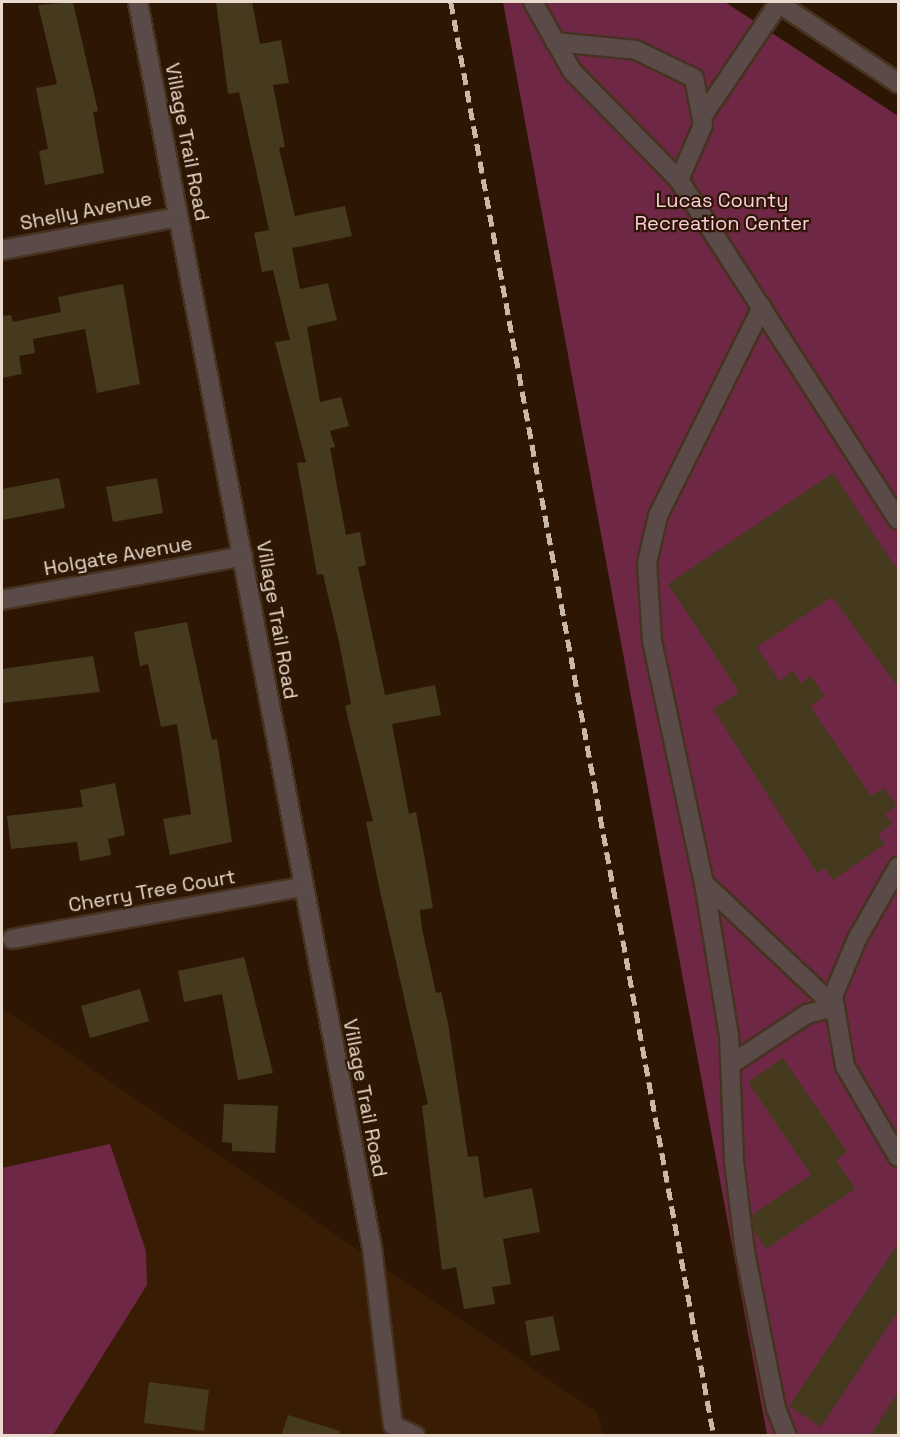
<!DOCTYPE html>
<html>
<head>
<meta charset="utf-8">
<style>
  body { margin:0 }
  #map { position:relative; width:900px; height:1437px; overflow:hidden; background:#2d1704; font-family:"Space Grotesk",sans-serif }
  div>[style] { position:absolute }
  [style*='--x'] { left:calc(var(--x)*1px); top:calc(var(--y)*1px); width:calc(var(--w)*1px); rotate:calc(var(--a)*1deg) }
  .built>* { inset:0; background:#381c03 }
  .green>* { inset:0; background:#6e2845 }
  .building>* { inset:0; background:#453a1d }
  .roads { filter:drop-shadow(2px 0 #473220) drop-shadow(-2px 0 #473220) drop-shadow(0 2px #473220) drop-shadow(0 -2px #473220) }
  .minor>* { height:18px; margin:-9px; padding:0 9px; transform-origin:9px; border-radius:9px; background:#5a4b49 }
  .rail>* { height:4.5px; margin-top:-2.25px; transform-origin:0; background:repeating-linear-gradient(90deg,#cab9ab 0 12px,transparent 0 18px) }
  span { translate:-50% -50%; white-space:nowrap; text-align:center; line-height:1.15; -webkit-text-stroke:4.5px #2d1704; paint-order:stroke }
  .street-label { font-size:20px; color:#eadace }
  .park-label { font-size:20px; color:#fccedd }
  .frame { position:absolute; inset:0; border:3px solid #eadace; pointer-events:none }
</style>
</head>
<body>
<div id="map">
  <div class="built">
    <i style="clip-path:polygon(2px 1008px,597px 1412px,604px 1435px,2px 1435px)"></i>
  </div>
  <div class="green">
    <i style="clip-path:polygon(503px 2px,725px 2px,898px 116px,898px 1435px,767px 1435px)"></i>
    <i style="clip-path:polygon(110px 1144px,146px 1251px,147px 1285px,53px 1435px,2px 1435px,2px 1168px)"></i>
  </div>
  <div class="building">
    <i style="clip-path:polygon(73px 2px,98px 111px,93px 112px,104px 173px,45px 185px,39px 151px,48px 149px,36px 88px,57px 84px,38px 5px)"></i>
    <i style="clip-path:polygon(216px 2px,252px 2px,260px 44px,281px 40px,289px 83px,273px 85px,285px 147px,279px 148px,295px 216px,345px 206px,352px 236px,292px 248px,300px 289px,328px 283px,337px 320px,307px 327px,320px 402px,341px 397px,349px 426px,330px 431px,335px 447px,330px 448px,346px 535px,360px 532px,366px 565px,358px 567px,385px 695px,435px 685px,441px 715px,392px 724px,409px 814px,416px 812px,424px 854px,433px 908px,420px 910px,422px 929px,436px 993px,441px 992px,448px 1023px,468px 1157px,478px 1156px,484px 1198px,532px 1188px,540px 1232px,503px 1239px,511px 1284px,492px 1287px,495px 1304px,464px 1309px,456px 1267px,442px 1270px,422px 1106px,428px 1104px,378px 882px,366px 822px,373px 821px,345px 706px,351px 704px,339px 642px,323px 574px,317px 575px,297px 463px,306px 462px,275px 342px,290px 340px,273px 270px,262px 272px,254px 233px,269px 230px,239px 92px,228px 94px)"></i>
    <i style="clip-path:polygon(123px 284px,140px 384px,97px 393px,85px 329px,33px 339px,35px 353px,19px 356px,22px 374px,2px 378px,2px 316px,11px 315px,13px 322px,61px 312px,58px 297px)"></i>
    <i style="clip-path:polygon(833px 473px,898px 571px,898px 687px,832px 597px,757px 647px,779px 681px,793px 671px,801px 683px,811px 676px,825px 696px,810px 706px,871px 796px,884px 788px,897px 806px,885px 814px,892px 824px,878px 834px,885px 844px,833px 880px,825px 868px,817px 873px,713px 709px,739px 692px,668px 584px)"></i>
    <i style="clip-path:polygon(59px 478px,65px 508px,2px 520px,2px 489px)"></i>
    <i style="clip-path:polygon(157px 478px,163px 513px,113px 522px,106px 487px)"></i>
    <i style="clip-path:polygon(187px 622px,212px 740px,217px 739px,232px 842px,170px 855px,163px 819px,191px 814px,177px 724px,161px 727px,148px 664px,140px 666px,134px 632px)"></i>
    <i style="clip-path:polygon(93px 656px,100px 692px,2px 703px,2px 669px)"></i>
    <i style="clip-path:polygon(115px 783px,125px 835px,108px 839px,111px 855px,80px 861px,77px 842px,11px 849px,7px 816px,83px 807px,80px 790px)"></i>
    <i style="clip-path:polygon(244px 957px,273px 1073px,238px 1080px,222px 994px,184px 1002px,178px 971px)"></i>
    <i style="clip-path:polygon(140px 989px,149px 1021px,90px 1038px,81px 1006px)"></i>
    <i style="clip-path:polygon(783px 1058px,847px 1152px,836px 1160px,855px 1189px,766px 1249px,754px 1231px,752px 1215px,811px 1175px,748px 1082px)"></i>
    <i style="clip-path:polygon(224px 1104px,278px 1106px,275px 1153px,232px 1151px,232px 1143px,222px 1142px)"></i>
    <i style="clip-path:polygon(898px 1244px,898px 1312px,821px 1427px,789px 1406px)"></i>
    <i style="clip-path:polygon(553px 1316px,560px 1350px,531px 1356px,525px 1321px)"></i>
    <i style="clip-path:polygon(149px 1382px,209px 1390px,204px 1431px,144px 1423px)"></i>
    <i style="clip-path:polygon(898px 1392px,898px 1436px,870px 1436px)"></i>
    <i style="clip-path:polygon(288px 1415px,340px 1431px,339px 1436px,281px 1436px)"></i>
  </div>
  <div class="roads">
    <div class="minor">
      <i style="--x:138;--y:2;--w:1267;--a:79.36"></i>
      <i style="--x:372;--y:1247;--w:179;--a:83.3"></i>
      <i style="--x:393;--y:1425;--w:25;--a:26"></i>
      <i style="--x:533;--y:2;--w:79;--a:60.5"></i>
      <i style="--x:572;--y:71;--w:153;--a:45.5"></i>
      <i style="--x:679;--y:180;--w:404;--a:57.2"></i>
      <i style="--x:777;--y:2;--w:146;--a:33.8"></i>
      <i style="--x:555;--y:42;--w:81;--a:5.6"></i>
      <i style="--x:636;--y:50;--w:64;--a:25.8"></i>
      <i style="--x:694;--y:78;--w:48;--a:79.2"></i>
      <i style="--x:703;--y:125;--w:60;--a:113.6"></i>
      <i style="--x:702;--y:117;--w:138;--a:-56"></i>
      <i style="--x:2;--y:250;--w:179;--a:-10.6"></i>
      <i style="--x:762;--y:307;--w:233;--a:116.5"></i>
      <i style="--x:658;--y:516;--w:48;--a:103.2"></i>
      <i style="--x:647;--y:563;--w:78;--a:86.3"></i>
      <i style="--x:652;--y:641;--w:248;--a:77.9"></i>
      <i style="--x:704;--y:883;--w:154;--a:80.7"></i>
      <i style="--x:729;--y:1035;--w:126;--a:87.7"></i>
      <i style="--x:734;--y:1161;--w:92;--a:83.1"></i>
      <i style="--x:745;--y:1252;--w:159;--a:78.8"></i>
      <i style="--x:776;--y:1408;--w:30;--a:69"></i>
      <i style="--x:2;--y:600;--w:245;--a:-10.3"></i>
      <i style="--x:898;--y:867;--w:83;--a:119.7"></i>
      <i style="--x:857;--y:939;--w:62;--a:112.8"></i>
      <i style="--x:833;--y:996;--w:71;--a:80.3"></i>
      <i style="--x:845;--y:1066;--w:105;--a:59.8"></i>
      <i style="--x:704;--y:883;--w:180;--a:43.4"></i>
      <i style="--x:835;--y:1007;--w:29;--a:166"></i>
      <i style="--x:807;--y:1014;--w:92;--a:146.5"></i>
      <i style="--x:12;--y:939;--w:294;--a:-10.2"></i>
    </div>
  </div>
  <div class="rail">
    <i style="--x:451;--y:2;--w:1458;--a:79.61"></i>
  </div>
  <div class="street-label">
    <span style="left:187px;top:142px;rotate:79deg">Village Trail Road</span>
    <span style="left:86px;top:211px;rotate:-11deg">Shelly Avenue</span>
    <span style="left:118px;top:556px;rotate:-10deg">Holgate Avenue</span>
    <span style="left:277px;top:620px;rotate:80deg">Village Trail Road</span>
    <span style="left:152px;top:891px;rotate:-10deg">Cherry Tree Court</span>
    <span style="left:365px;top:1098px;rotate:79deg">Village Trail Road</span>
  </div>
  <div class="park-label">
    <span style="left:722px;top:212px">Lucas County<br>Recreation Center</span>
  </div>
  <div class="frame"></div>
</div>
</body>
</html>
